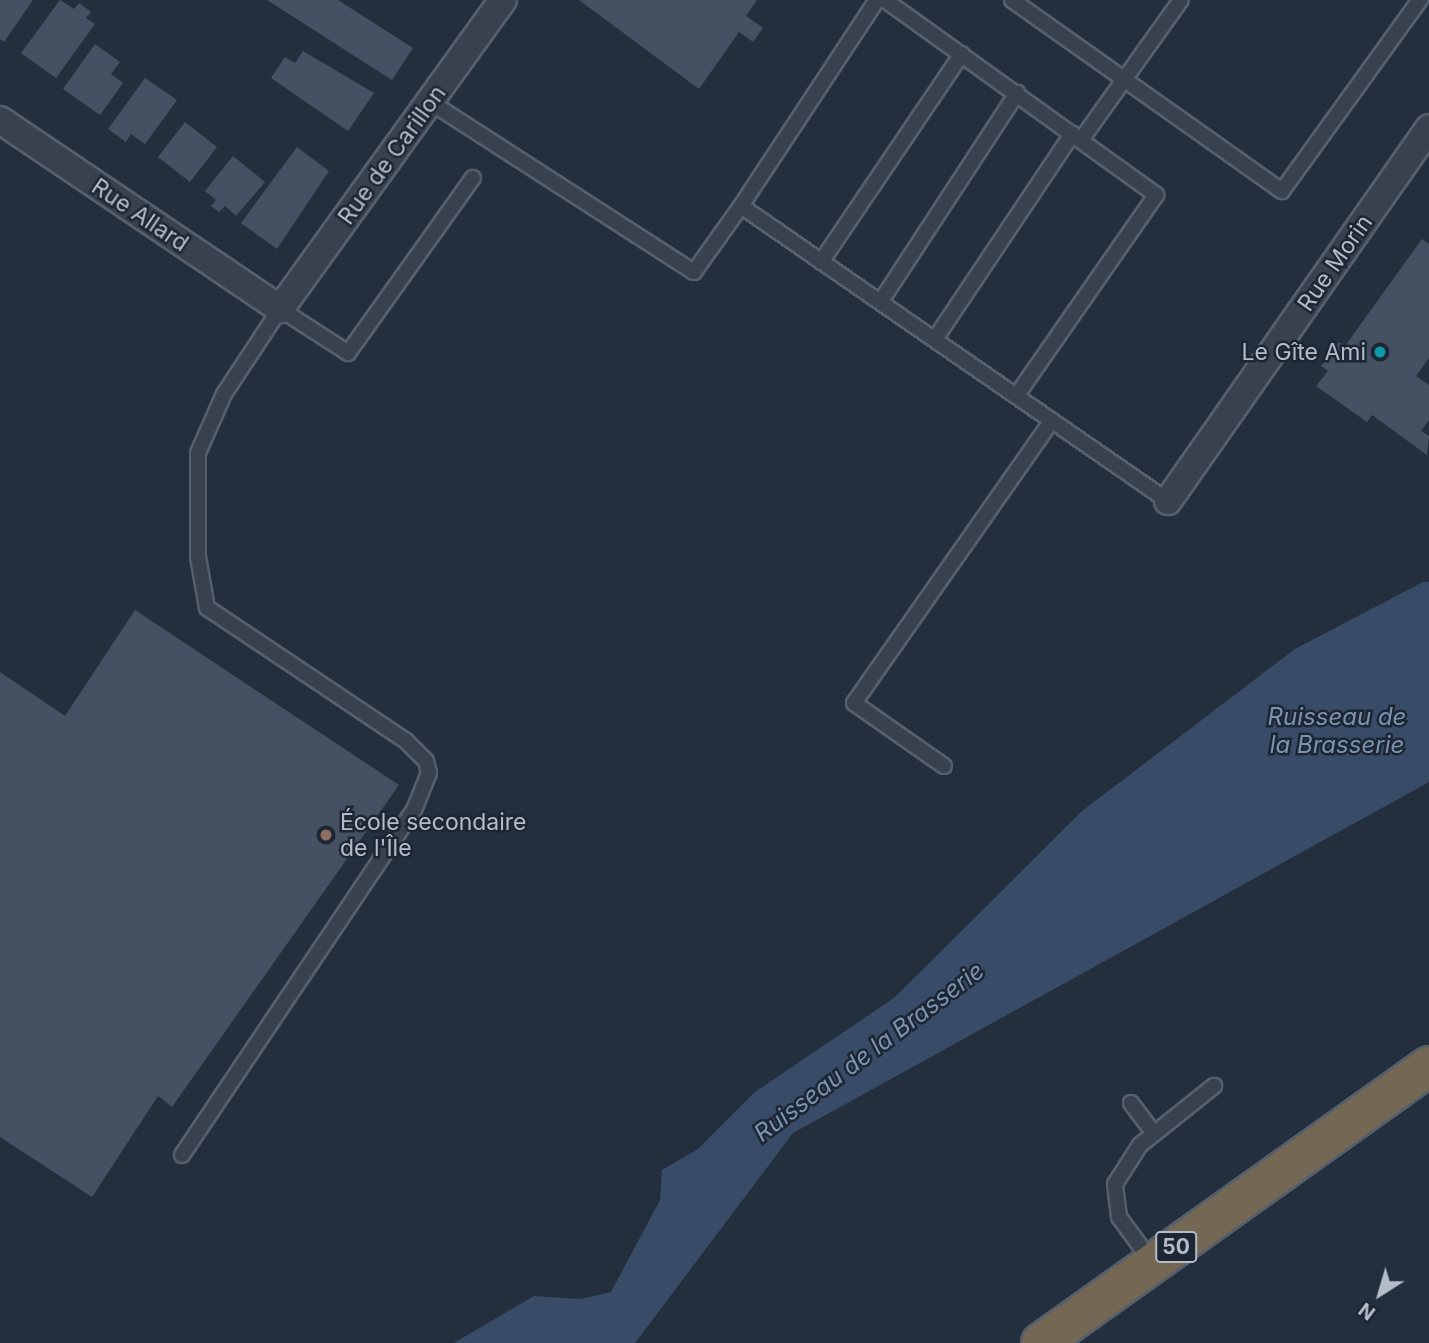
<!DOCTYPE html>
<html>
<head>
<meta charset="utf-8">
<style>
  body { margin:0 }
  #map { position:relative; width:1429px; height:1343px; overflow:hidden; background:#242f3e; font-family:Inter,sans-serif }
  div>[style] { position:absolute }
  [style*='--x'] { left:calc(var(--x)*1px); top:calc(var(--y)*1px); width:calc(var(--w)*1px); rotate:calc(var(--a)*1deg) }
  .water>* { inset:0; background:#394c67 }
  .building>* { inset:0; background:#455162 }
  .roads { filter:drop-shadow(2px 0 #565f6c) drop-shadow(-2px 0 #565f6c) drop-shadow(0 2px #565f6c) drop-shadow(0 -2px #565f6c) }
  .lane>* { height:14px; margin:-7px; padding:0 7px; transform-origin:7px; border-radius:7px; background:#38414e }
  .street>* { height:26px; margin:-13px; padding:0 13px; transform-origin:13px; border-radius:13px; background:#38414e }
  .highway>* { height:38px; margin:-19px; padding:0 19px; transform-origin:19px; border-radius:19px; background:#746855 }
  .dots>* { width:19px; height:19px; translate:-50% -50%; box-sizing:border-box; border:4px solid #1d2633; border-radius:50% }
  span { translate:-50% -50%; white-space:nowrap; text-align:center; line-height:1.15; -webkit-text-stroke:5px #1d2633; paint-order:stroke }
  .shield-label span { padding:2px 5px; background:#1d2633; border:2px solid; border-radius:5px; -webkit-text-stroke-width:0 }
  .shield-label { font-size:21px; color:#b4bcc9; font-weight:700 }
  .street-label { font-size:23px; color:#b4bcc9 }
  .poi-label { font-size:23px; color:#b4bcc9 }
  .right { translate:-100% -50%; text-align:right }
  .left { translate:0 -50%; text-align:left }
  .water-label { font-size:24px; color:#7c92b1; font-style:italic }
  .north { position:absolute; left:1345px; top:1259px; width:70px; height:70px; -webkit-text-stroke:5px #1d2633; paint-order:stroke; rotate:217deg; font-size:19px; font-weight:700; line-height:28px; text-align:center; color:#b4bcc9 }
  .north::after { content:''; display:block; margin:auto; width:24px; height:32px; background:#b4bcc9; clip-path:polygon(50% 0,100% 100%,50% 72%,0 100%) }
</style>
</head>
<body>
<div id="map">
  <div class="water">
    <i style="clip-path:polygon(1423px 582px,1429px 582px,1429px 782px,793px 1133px,635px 1343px,454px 1343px,534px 1296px,581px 1299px,611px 1292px,660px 1200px,662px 1170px,698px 1149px,755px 1092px,894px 998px,1082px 811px,1295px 649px)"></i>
  </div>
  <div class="building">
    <i style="clip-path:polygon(0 0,33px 0,4px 42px,0 39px)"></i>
    <i style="clip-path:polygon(60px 0,74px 9px,79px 3px,91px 12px,86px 18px,95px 24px,56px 78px,21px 53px)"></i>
    <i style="clip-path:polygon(267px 0,338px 0,413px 48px,392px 80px)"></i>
    <i style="clip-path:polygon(579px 0,757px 0,746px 16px,763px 28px,753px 42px,739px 32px,699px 89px)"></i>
    <i style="clip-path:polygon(95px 44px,120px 62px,111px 74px,123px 83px,100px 115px,63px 89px)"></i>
    <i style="clip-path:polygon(303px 51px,374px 93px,348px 131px,271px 78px,285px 57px,295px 63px)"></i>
    <i style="clip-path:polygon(145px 78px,177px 100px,145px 144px,131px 134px,126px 142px,108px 129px)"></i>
    <i style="clip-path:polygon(185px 122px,217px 147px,190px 182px,158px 157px)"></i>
    <i style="clip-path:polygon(297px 147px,329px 171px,277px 249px,241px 223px)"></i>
    <i style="clip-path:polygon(233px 156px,265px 182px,236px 216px,225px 206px,219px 212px,211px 206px,216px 200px,205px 191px)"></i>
    <i style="clip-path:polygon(1422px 239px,1429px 244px,1429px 358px,1416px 376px,1429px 385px,1429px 420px,1421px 431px,1429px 436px,1427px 455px,1372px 415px,1367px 422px,1316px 386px,1328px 371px,1321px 366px,1339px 342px,1345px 346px)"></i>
    <i style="clip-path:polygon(135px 610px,399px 785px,172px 1107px,158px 1096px,92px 1197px,0 1137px,0 672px,65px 716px)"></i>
  </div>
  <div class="roads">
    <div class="lane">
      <i style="--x:885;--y:0;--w:334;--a:35.7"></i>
      <i style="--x:1156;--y:195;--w:244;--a:124.8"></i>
      <i style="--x:1012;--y:0;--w:331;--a:35.3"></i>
      <i style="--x:1282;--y:191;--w:236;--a:-54.2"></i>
      <i style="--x:430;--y:102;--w:314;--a:32.8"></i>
      <i style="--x:694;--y:272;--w:81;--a:-54.5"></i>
      <i style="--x:741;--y:206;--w:519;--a:34.64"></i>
      <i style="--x:1081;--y:140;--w:172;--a:-54.5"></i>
      <i style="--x:741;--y:206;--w:247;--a:-56.6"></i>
      <i style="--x:821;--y:262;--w:251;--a:-55.9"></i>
      <i style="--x:881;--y:301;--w:249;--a:-56.8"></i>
      <i style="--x:935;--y:339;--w:247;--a:-56.2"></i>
      <i style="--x:944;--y:766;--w:110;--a:-145"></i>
      <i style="--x:854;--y:703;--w:345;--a:-55"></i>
      <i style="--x:1131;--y:1103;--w:38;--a:53"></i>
      <i style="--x:182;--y:1155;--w:416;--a:-56.1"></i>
      <i style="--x:414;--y:810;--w:40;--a:-68"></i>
      <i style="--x:429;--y:773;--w:12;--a:-104"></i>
      <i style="--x:426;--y:761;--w:28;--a:-135"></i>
      <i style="--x:406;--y:741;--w:239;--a:-146.2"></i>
      <i style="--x:207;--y:608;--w:52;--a:-100"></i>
      <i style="--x:198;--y:557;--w:104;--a:-90"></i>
      <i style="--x:198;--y:453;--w:64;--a:-66.2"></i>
      <i style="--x:224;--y:394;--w:102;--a:-56.6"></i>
      <i style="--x:280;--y:309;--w:81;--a:32.9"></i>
      <i style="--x:348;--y:353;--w:215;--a:-54.5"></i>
      <i style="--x:1152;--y:1262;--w:56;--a:-126.3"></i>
      <i style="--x:1119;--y:1217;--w:33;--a:-97"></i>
      <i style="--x:1115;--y:1184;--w:46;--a:-57.3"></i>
      <i style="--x:1140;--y:1145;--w:95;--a:-38.6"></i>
    </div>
    <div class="street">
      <i style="--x:0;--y:120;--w:338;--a:34"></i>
      <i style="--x:280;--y:309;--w:381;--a:-54.2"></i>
      <i style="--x:1168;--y:501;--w:455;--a:-55"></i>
    </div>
    <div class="highway">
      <i style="--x:1041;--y:1343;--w:477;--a:-35.5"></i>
    </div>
  </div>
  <div class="dots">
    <i style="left:1380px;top:352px;background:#0f9aa8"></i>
    <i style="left:326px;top:835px;background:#8d6e63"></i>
  </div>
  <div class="shield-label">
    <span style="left:1176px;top:1247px">50</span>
  </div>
  <div class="street-label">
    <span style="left:392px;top:155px;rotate:-54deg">Rue de Carillon</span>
    <span style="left:140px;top:215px;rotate:34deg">Rue Allard</span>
    <span style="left:1335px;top:263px;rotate:-55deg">Rue Morin</span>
  </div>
  <div class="poi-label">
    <span class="right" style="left:1366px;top:352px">Le Gîte Ami</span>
    <span class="left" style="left:340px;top:835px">École secondaire<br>de l'Île</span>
  </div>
  <div class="water-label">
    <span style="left:1337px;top:731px">Ruisseau de<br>la Brasserie</span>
    <span style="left:869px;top:1052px;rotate:-37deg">Ruisseau de la Brasserie</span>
  </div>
  <div class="north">N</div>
</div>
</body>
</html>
